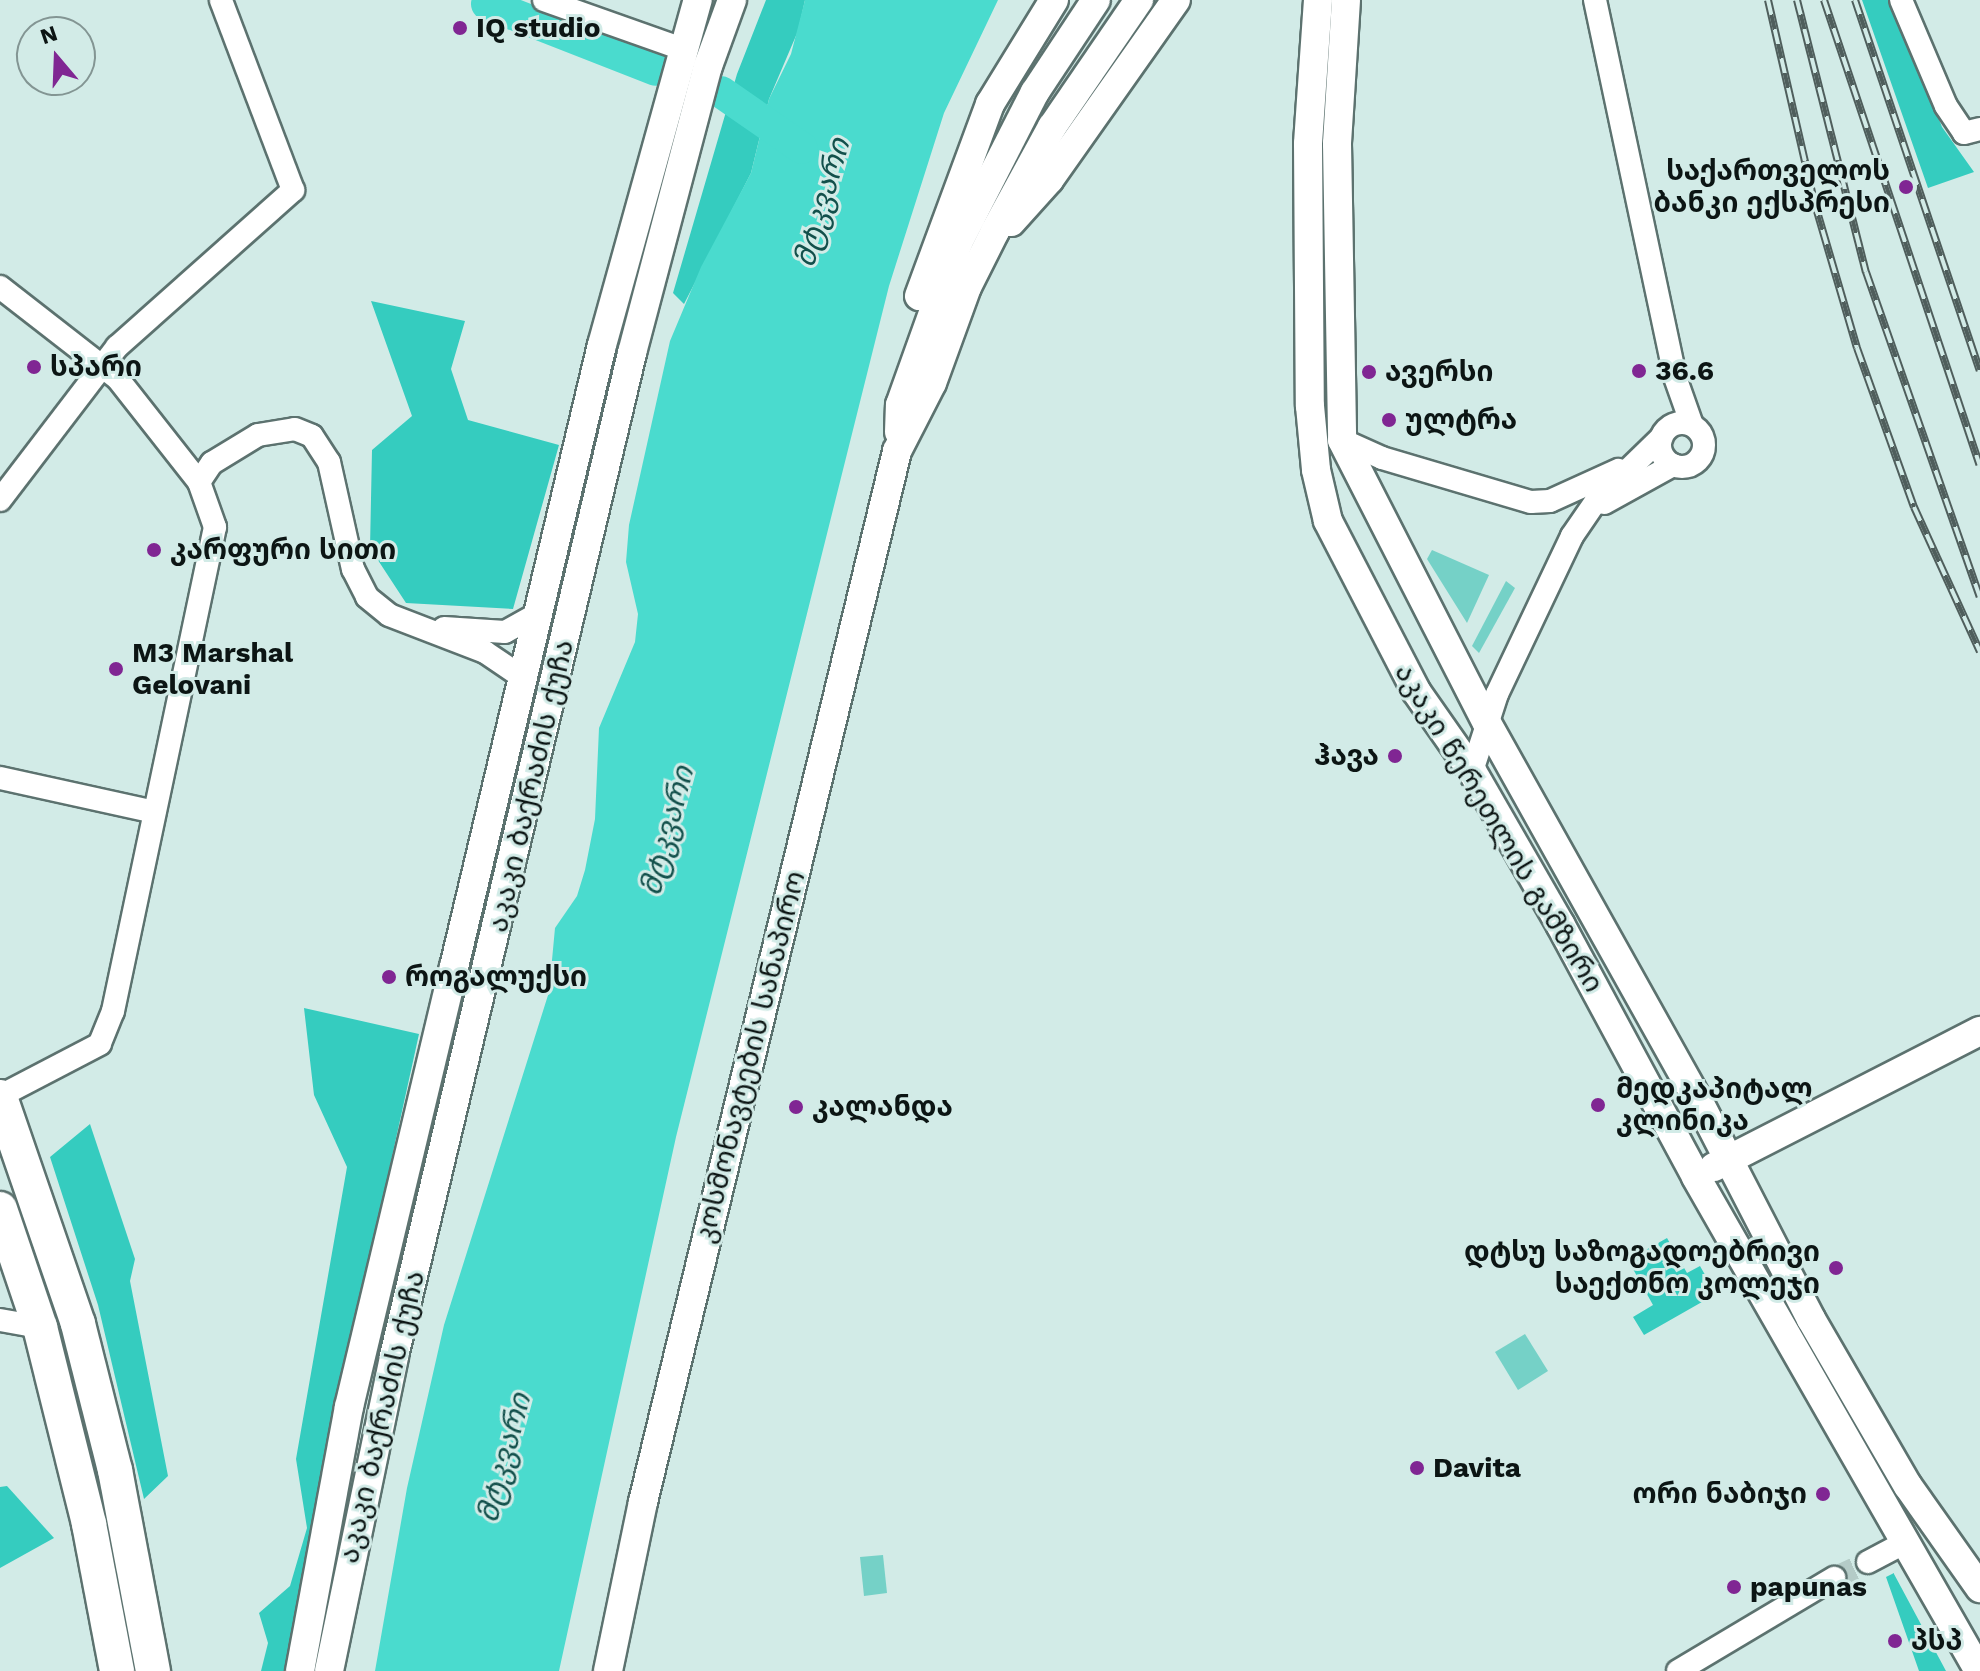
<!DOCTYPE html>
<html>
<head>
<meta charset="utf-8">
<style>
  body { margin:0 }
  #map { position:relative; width:1980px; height:1671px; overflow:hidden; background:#d2ebe7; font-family:"Work Sans","Noto Sans Georgian",sans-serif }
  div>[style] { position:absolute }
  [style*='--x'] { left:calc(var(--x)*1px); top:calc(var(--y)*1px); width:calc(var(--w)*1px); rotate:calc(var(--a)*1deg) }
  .green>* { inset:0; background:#75d1c7 }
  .forest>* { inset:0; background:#35ccbf }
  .water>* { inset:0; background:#4adbce }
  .river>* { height:32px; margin:-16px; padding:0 16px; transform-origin:16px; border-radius:16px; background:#4adbce }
  .minor-tunnel>* { height:22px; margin-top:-11px; transform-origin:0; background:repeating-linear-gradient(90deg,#b4cbc7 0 22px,transparent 0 33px) }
  .roads { filter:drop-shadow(2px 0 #5c726f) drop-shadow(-2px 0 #5c726f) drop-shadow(0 2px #5c726f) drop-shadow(0 -2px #5c726f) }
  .minor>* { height:22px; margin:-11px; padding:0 11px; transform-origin:11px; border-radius:11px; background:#fff }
  .minor>.ring { margin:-11px; padding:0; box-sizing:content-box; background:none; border:22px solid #fff; border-radius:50% }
  .major>* { height:28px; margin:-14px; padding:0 14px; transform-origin:14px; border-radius:14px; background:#fff }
  .highway>* { height:34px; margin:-17px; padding:0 17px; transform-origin:17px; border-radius:17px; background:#fff }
  .rail>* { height:8px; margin-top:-4px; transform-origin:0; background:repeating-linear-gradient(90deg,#d2ebe7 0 15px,#4f5e5c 0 30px); box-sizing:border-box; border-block:2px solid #4f5e5c }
  .dots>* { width:22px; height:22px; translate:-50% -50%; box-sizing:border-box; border:4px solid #d2ebe7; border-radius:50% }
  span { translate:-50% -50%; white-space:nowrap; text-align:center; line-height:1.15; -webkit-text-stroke:6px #d2ebe7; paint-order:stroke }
  .poi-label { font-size:28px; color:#0c1514; font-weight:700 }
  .left { translate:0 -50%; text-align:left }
  .right { translate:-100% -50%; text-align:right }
  .street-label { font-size:28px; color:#0c1514 }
  .water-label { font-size:30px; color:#12504b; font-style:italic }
  .north { position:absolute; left:16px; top:16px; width:80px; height:80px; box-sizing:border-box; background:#d2ebe7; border:2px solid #839593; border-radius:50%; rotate:341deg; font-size:22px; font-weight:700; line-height:32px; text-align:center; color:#0c1514 }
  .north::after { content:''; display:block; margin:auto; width:28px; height:36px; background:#802693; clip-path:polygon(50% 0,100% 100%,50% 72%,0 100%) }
</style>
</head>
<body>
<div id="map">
  <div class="green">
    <i style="clip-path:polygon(1432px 550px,1489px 575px,1467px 623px,1427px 559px)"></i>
    <i style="clip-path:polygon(1506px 581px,1515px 588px,1479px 653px,1472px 646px)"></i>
    <i style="clip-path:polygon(1525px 1334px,1548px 1371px,1518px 1390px,1495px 1352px)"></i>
    <i style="clip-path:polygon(75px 1371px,94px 1443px,137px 1671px,131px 1671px,68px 1374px)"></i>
    <i style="clip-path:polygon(883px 1555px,887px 1593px,864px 1596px,860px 1557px)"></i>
  </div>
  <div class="forest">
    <i style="clip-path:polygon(766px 0,805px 0,798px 31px,769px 99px,751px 173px,684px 304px,673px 293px,737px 74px)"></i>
    <i style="clip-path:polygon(1862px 0,1894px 0,1942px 127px,1974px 172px,1928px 188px)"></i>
    <i style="clip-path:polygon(371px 301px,465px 321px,451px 369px,468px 420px,559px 445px,513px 609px,406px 603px,370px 548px,372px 450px,412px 416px)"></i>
    <i style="clip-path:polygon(304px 1008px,419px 1034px,316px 1502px,288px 1671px,261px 1671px,268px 1643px,259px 1613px,290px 1586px,307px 1528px,296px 1459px,347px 1167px,314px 1095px)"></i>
    <i style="clip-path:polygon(90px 1124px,135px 1259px,130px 1281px,168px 1476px,144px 1499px,98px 1305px,50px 1157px)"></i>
    <i style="clip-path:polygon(1667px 1238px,1687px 1273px,1700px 1266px,1716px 1294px,1644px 1335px,1633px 1317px,1653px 1305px,1628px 1260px)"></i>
    <i style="clip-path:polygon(7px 1486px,54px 1538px,0 1568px,0 1487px)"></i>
    <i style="clip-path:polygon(1894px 1573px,1894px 1574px,1946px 1671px,1919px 1671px,1886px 1577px)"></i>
  </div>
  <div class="water">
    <i style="clip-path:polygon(805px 0,998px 0,944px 113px,889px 286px,676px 1137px,559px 1671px,375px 1671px,407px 1488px,444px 1325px,549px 992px,555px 928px,577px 896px,585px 870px,595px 819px,599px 728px,635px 642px,638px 614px,626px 562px,629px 525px,670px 341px,701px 267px,751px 173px,769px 99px,791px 54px)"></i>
  </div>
  <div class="river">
    <i style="--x:487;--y:4;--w:181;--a:21.3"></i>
    <i style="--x:721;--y:92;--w:98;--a:34.7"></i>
  </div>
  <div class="minor-tunnel">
    <i style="--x:1834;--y:1578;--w:38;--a:-25"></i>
  </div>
  <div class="roads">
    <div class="minor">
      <i style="--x:544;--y:0;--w:146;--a:19.5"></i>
      <i style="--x:1595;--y:0;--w:385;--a:78"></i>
      <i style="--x:1675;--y:377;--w:51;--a:70.5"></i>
      <i style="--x:1901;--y:0;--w:115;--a:67"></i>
      <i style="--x:1946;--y:106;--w:32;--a:56"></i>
      <i style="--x:1964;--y:133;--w:16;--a:-14"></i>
      <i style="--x:0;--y:287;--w:150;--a:37.9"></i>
      <i style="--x:118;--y:379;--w:131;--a:51.8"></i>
      <i style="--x:199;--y:482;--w:48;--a:70.4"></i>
      <i style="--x:215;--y:527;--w:495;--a:101.9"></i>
      <i style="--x:113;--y:1011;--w:35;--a:112"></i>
      <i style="--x:100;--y:1044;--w:113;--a:152.5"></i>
      <i class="ring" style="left:1660px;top:423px;width:22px;height:22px"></i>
      <i style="--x:1342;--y:440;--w:44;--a:24.2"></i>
      <i style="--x:1382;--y:458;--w:155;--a:16.5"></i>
      <i style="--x:1531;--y:502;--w:19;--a:-3"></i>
      <i style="--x:1550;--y:501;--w:75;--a:-24.5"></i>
      <i style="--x:199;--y:482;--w:23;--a:-56"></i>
      <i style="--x:212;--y:463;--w:54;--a:-31.3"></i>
      <i style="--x:258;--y:435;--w:37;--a:-9"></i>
      <i style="--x:295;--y:429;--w:18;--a:22"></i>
      <i style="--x:312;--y:436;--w:31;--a:57"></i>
      <i style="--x:329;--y:462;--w:110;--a:77.4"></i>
      <i style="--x:353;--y:569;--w:31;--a:63"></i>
      <i style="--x:367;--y:597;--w:28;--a:39"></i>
      <i style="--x:389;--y:615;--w:103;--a:21.1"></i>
      <i style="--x:485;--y:652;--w:48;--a:34"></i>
      <i style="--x:0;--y:500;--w:193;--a:-52.6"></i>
      <i style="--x:117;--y:347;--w:236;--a:-41.7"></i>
      <i style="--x:293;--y:190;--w:203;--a:-110.8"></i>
      <i style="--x:1604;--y:503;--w:79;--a:-28.8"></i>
      <i style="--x:444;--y:628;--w:61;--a:3.8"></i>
      <i style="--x:505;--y:632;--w:41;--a:-29.1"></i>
      <i style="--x:1472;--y:771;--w:81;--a:-72"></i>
      <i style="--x:1497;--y:694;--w:175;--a:-64.6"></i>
      <i style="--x:1572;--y:536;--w:42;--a:-55.6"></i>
      <i style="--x:1596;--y:501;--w:91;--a:-44.1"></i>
      <i style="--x:0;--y:778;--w:158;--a:12.4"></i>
      <i style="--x:0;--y:1320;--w:41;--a:9.9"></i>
      <i style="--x:1868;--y:1562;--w:41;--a:-27.8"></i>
      <i style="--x:1678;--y:1671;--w:182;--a:-30.8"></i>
    </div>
    <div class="major">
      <i style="--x:1318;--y:0;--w:144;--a:94"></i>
      <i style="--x:1308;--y:144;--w:262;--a:89.6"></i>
      <i style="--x:1310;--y:406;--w:64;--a:84.6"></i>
      <i style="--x:1316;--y:470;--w:52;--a:76.8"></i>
      <i style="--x:1328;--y:521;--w:191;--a:62.6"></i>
      <i style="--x:1416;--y:691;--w:98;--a:55"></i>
      <i style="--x:1472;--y:771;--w:177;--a:60.1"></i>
      <i style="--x:1560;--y:924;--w:287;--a:61.7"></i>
      <i style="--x:1696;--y:1177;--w:569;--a:60.19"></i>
      <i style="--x:1346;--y:0;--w:144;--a:93.6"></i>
      <i style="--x:1337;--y:144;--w:296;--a:89"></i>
      <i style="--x:1342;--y:440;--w:318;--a:62.9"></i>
      <i style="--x:1487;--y:723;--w:436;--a:60.8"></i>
      <i style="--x:1700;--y:1104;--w:242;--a:62.7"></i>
      <i style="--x:1811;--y:1319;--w:193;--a:59.9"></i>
      <i style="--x:1908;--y:1486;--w:125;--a:54.8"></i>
      <i style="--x:1011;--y:222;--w:57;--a:-47.9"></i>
      <i style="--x:1049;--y:180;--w:220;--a:-54.8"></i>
      <i style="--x:919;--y:296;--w:205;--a:-69.7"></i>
      <i style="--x:990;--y:104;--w:122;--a:-58.4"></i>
      <i style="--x:899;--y:432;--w:27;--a:-88"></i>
      <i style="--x:900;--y:405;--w:172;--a:-70.3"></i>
      <i style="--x:958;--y:243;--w:169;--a:-63"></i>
      <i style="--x:1035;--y:92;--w:110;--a:-56.5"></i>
      <i style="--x:1714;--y:1167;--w:299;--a:-27.1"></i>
      <i style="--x:300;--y:1671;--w:269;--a:-79.5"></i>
      <i style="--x:349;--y:1407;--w:452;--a:-76.6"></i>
      <i style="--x:454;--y:967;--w:639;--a:-76.62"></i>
      <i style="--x:602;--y:345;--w:358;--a:-74.5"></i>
      <i style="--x:329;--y:1671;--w:322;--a:-78.3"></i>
      <i style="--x:394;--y:1356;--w:1031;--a:-76.65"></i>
      <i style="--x:632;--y:353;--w:297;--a:-75.2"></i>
      <i style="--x:708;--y:66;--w:70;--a:-70"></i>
      <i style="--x:608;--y:1671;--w:173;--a:-78.3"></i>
      <i style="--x:643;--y:1502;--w:1081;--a:-76.41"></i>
      <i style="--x:897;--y:451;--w:76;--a:-62.8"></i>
      <i style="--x:932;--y:383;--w:102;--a:-70"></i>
      <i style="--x:967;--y:287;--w:63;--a:-63.4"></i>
      <i style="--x:995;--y:231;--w:119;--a:-61.3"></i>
      <i style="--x:1052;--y:127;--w:154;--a:-55.6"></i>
    </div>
    <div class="highway">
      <i style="--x:0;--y:1097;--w:240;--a:71"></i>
      <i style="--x:78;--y:1324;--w:151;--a:75.8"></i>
      <i style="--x:115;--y:1470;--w:205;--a:79.3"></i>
      <i style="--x:0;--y:1209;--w:125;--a:71.3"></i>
      <i style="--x:40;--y:1327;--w:203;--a:76"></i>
      <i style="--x:89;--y:1524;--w:150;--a:79.2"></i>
    </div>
  </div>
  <div class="rail">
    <i style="--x:1768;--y:0;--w:206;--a:77.1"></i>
    <i style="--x:1814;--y:201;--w:153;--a:73.7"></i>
    <i style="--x:1857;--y:348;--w:169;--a:70.3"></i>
    <i style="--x:1914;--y:507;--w:159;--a:65.5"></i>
    <i style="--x:1797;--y:0;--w:281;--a:75.8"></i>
    <i style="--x:1866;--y:272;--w:344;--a:70.7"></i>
    <i style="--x:1824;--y:0;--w:490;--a:71.5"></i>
    <i style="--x:1855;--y:0;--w:391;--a:71.4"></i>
  </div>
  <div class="dots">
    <i style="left:460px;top:28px;background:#802693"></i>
    <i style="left:1906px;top:187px;background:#802693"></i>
    <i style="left:34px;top:367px;background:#802693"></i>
    <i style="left:1639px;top:371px;background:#802693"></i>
    <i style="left:1369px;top:372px;background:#802693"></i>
    <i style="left:1389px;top:420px;background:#802693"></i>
    <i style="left:154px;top:550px;background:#802693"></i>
    <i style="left:116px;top:669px;background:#802693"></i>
    <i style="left:1395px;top:756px;background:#802693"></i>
    <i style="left:389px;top:977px;background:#802693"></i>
    <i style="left:1598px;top:1105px;background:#802693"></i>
    <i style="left:796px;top:1107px;background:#802693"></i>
    <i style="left:1836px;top:1268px;background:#802693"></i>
    <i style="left:1417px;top:1468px;background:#802693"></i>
    <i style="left:1823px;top:1494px;background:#802693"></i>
    <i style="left:1734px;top:1587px;background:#802693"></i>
    <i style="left:1895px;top:1641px;background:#802693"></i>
  </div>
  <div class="poi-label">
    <span class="left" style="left:476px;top:28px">IQ studio</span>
    <span class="right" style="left:1890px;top:187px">საქართველოს<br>ბანკი ექსპრესი</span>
    <span class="left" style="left:50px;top:367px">სპარი</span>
    <span class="left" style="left:1655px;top:371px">36.6</span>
    <span class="left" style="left:1385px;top:372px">ავერსი</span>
    <span class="left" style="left:1405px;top:420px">ულტრა</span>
    <span class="left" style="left:170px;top:550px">კარფური სითი</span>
    <span class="left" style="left:132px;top:669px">M3 Marshal<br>Gelovani</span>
    <span class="right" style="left:1379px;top:756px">ჰავა</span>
    <span class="left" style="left:405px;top:977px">როგალუქსი</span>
    <span class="left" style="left:1616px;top:1105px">მედკაპიტალ<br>კლინიკა</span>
    <span class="left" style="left:812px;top:1107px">კალანდა</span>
    <span class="right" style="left:1820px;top:1268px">დტსუ საზოგადოებრივი<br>საექთნო კოლეჯი</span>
    <span class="left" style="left:1433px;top:1468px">Davita</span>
    <span class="right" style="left:1807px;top:1494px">ორი ნაბიჯი</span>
    <span class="left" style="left:1750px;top:1587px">papunas</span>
    <span class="left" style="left:1911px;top:1641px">პსპ</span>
  </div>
  <div class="street-label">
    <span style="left:531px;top:786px;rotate:-77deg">აკაკი ბაქრაძის ქუჩა</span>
    <span style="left:1499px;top:828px;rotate:59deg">აკაკი წერეთლის გამზირი</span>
    <span style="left:750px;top:1057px;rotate:-76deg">კოსმონავტების სანაპირო</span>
    <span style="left:382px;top:1417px;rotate:-77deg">აკაკი ბაქრაძის ქუჩა</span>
  </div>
  <div class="water-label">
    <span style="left:822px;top:203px;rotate:-74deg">მტკვარი</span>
    <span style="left:667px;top:831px;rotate:-75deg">მტკვარი</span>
    <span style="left:504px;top:1458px;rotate:-75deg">მტკვარი</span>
  </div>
  <div class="north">N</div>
</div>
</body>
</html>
